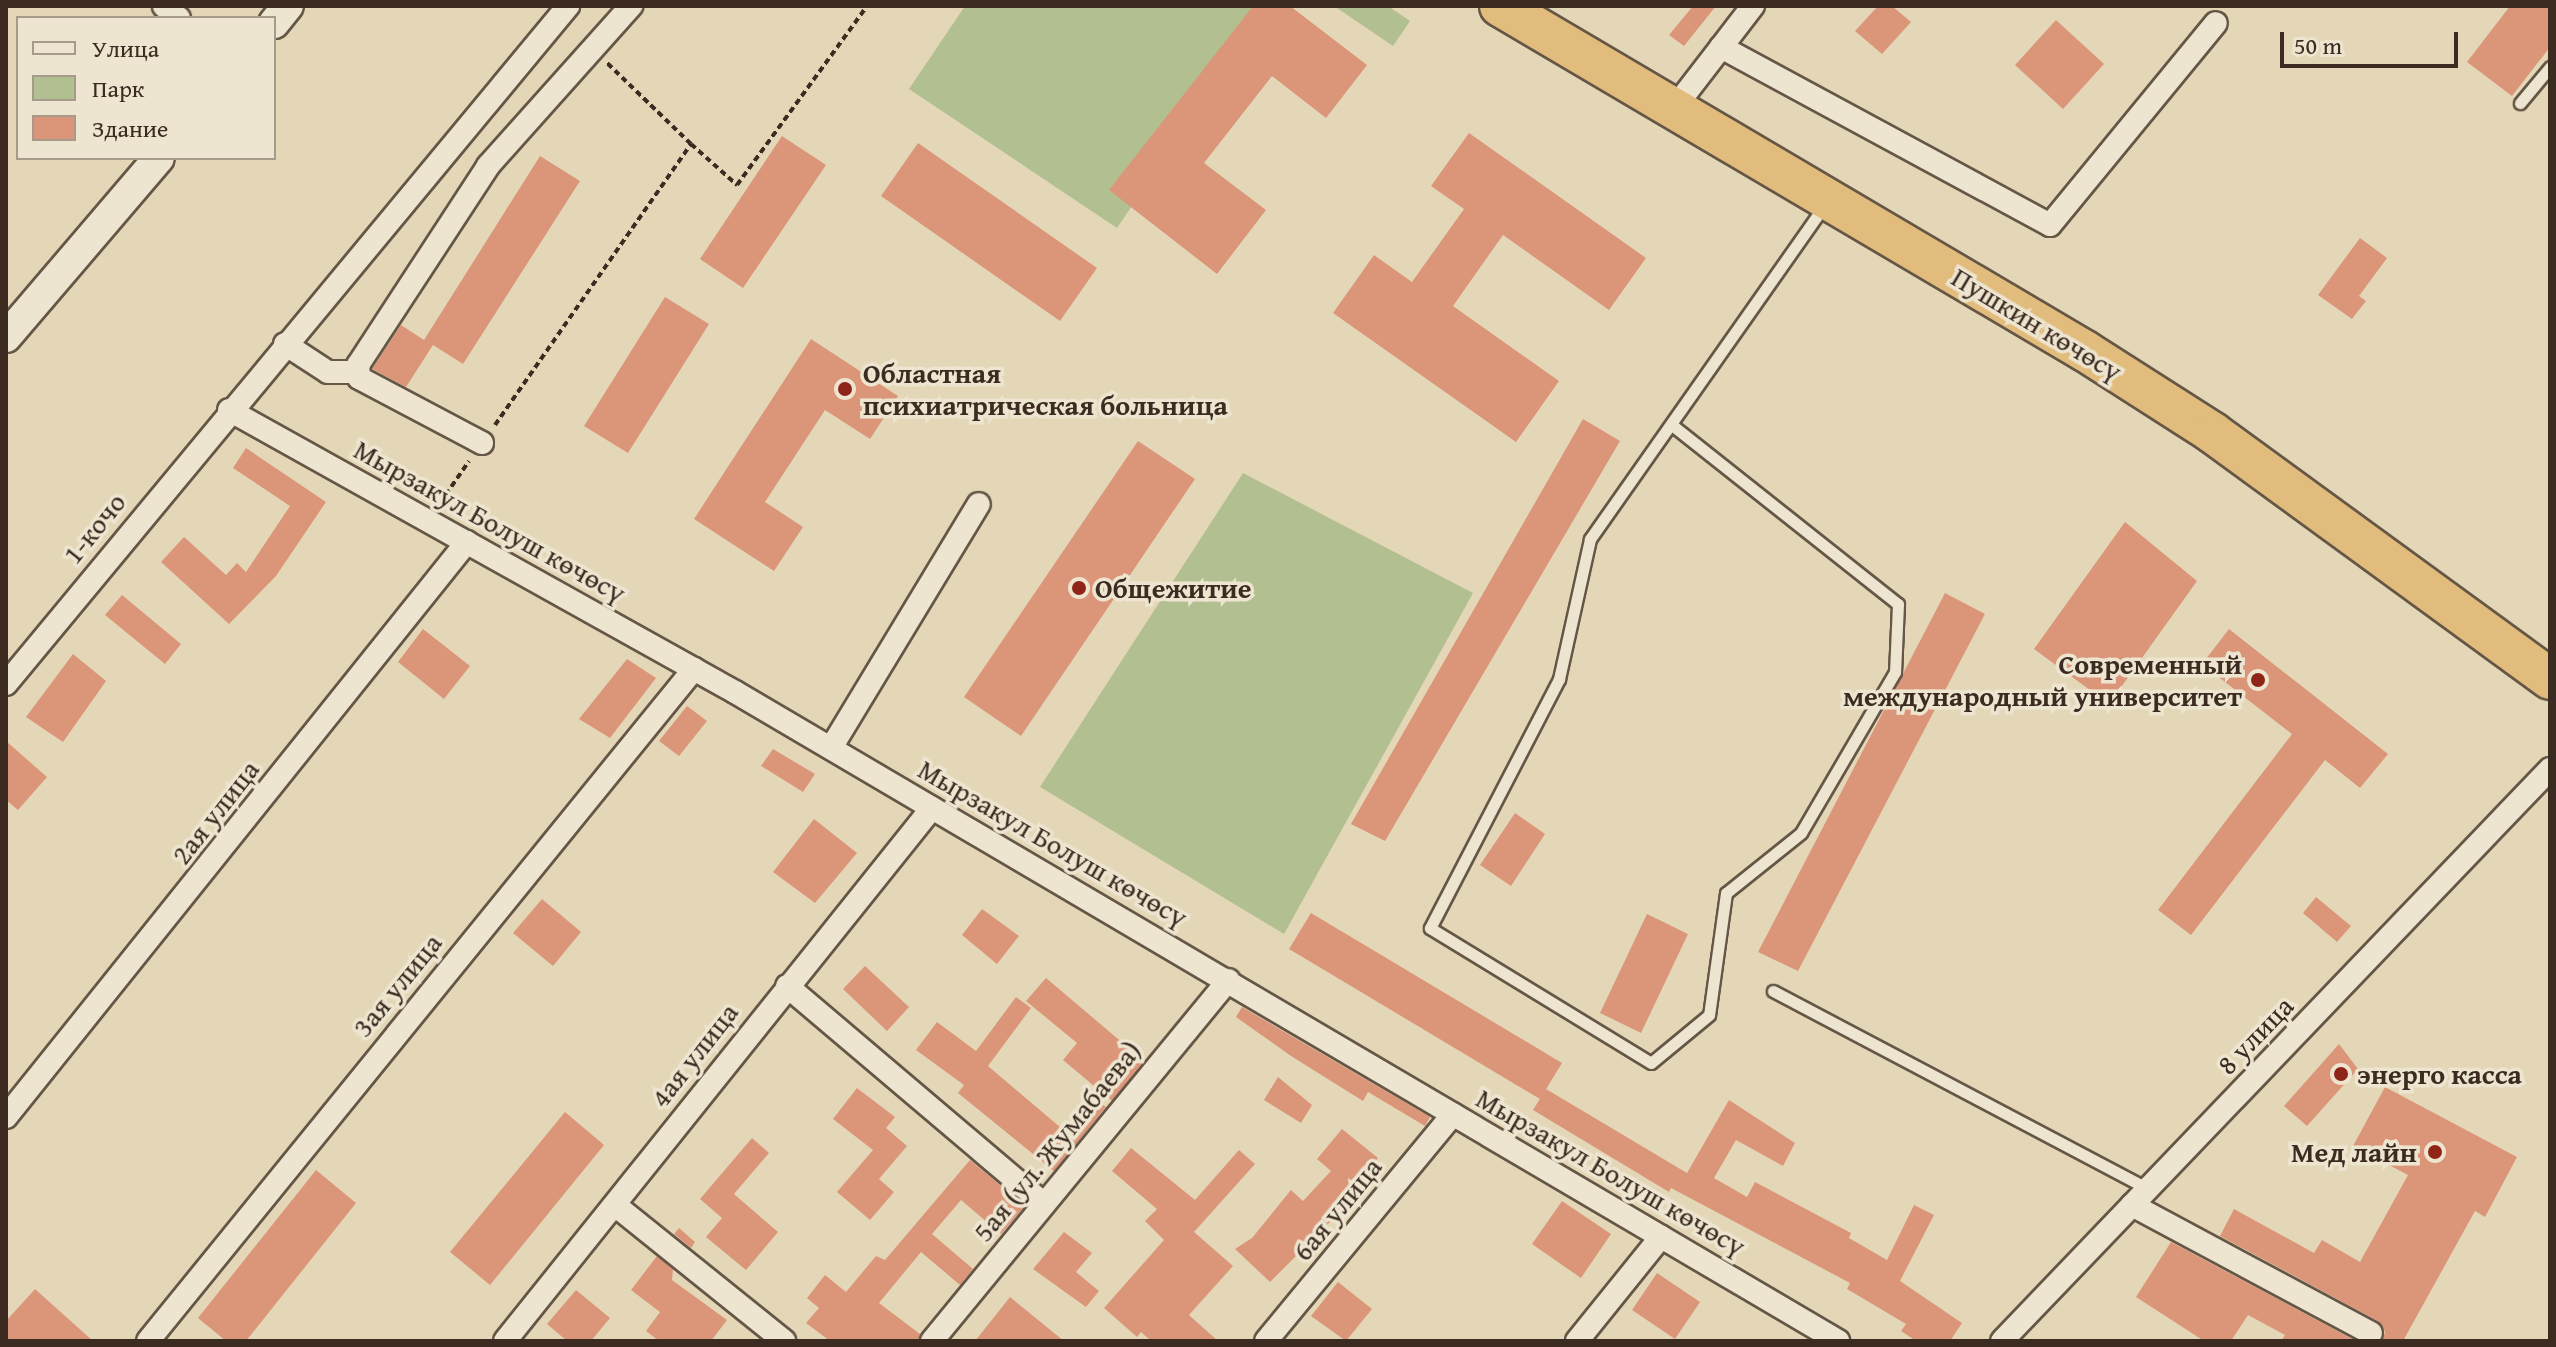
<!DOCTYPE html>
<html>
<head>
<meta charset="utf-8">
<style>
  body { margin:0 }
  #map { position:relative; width:2556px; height:1347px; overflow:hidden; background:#e4d7b7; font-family:"Gentium Book Plus",serif }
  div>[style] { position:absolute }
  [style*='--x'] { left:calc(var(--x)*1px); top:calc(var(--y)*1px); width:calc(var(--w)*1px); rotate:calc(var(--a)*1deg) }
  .green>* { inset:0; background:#b2bf90 }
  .building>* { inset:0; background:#db967a }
  .path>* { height:4px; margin-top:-2px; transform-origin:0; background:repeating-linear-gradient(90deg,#3b2b21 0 6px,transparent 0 10px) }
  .roads { filter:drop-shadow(2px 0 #655646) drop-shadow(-2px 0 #655646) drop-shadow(0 2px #655646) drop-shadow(0 -2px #655646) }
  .lane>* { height:11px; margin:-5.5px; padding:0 5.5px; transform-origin:5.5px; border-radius:5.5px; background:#ede5d0 }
  .street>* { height:22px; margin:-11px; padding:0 11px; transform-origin:11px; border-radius:11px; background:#ede5d0 }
  .secondary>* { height:30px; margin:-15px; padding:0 15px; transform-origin:15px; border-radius:15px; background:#ede5d0 }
  .highway>* { height:40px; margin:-20px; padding:0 20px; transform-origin:20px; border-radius:20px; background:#e2bc7c }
  .dots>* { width:22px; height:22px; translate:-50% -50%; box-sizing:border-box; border:4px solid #ede5d0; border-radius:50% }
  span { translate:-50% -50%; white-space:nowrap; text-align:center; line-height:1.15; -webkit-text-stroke:7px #ede5d0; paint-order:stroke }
  .street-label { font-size:28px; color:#3b2b21 }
  .poi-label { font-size:28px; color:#3b2b21; font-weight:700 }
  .left { translate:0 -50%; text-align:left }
  .right { translate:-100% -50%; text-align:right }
  .frame { position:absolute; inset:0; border:8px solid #3b2b21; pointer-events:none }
  .legend { position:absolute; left:16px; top:16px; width:260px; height:144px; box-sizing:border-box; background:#ede5d0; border:2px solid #a69b8a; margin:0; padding:10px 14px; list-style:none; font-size:24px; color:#3b2b21 }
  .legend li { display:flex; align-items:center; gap:16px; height:40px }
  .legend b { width:40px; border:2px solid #a69b8a }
  .scale { position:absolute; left:2280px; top:32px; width:178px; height:36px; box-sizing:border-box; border:4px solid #3b2b21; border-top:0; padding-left:10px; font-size:24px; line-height:28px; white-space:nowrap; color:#3b2b21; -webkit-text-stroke:6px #ede5d0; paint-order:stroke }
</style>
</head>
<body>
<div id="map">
  <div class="green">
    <i style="clip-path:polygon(965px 6px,1267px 6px,1117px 228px,909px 89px)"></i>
    <i style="clip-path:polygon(1334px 6px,1388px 6px,1410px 21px,1393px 46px)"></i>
    <i style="clip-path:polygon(1243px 473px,1473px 593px,1284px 934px,1040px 787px)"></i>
  </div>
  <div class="building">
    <i style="clip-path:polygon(1253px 6px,1290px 6px,1367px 65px,1326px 118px,1272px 76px,1204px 163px,1266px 210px,1217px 274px,1109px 190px)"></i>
    <i style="clip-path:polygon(1693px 6px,1716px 6px,1684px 46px,1669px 35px)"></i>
    <i style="clip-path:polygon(1878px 6px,1892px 6px,1911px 22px,1882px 54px,1855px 31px)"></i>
    <i style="clip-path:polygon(2510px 6px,2550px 6px,2550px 47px,2512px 96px,2467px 62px)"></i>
    <i style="clip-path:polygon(2056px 20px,2104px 64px,2063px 109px,2015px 65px)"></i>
    <i style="clip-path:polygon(1469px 133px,1646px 258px,1609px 310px,1503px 235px,1453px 306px,1559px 381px,1516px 442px,1333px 313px,1374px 255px,1412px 282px,1464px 209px,1431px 186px)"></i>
    <i style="clip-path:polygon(782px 136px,826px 165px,743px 288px,700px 259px)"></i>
    <i style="clip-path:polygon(918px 143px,1097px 268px,1060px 321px,881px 196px)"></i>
    <i style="clip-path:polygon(540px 156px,580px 181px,463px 364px,433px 345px,406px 387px,372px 369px,401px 325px,424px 340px)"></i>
    <i style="clip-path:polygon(2360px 238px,2387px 258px,2359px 296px,2366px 301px,2352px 319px,2318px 295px)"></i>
    <i style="clip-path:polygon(665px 297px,709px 324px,628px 453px,584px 426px)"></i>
    <i style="clip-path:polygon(811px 339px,898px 396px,870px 439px,825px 410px,765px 502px,803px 527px,774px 571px,694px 519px)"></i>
    <i style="clip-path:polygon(1583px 419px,1620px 441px,1385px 841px,1351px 824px)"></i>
    <i style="clip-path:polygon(1138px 441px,1195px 479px,1021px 736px,964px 697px)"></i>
    <i style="clip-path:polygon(246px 448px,326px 502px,276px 576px,229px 624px,161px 562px,184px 537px,226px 575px,237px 563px,246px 572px,290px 506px,233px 468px)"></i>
    <i style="clip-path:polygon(2125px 522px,2197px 581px,2109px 704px,2034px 649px)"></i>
    <i style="clip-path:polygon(1945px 593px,1985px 614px,1798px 971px,1758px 952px)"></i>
    <i style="clip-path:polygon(122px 595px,181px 644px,165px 664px,105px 615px)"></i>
    <i style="clip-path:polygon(423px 629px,470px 666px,444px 699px,398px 662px)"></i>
    <i style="clip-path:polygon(2229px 629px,2388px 754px,2360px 788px,2325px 760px,2191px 935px,2158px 910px,2292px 734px,2202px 664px)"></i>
    <i style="clip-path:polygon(73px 654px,106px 681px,63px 742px,26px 717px)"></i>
    <i style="clip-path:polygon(627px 659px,656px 678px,610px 738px,579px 719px)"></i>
    <i style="clip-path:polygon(687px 706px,707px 721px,679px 756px,659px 741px)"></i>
    <i style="clip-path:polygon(6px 741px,47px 777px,18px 810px,6px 800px)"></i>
    <i style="clip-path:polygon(773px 749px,815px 774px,803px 792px,761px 766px)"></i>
    <i style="clip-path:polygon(1515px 813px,1545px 834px,1511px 886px,1480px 865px)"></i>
    <i style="clip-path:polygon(814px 819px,857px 853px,815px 903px,773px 872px)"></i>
    <i style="clip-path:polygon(2316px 897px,2351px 926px,2337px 942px,2303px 913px)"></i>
    <i style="clip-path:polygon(542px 899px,581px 932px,553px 966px,513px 933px)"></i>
    <i style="clip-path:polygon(982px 909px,1019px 936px,997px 964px,962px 935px)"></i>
    <i style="clip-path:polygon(1311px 913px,1562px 1063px,1540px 1099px,1289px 949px)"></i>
    <i style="clip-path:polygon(1647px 914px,1688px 934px,1641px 1033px,1600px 1013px)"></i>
    <i style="clip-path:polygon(865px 966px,909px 1007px,887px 1031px,843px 989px)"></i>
    <i style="clip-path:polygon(1046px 978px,1144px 1061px,1112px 1101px,1063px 1060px,1077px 1043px,1026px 1001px)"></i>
    <i style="clip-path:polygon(1016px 997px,1031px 1008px,988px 1066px,1067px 1133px,1097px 1100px,1106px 1107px,1054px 1171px,958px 1093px,964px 1085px,916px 1050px,937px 1022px,976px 1051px)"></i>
    <i style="clip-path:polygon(1242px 1007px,1430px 1117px,1425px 1126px,1368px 1092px,1363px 1101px,1291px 1056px,1236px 1017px)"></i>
    <i style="clip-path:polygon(2339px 1044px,2358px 1069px,2307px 1126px,2284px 1106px)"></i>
    <i style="clip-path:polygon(1278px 1077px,1312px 1105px,1301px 1123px,1264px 1100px)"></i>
    <i style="clip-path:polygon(2385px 1087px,2517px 1157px,2485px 1217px,2475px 1211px,2403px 1341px,2382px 1341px,2385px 1332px,2378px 1321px,2220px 1236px,2234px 1209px,2314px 1253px,2322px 1240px,2360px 1262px,2408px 1175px,2353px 1146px)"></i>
    <i style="clip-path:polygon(857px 1088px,895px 1117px,886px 1128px,907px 1146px,879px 1179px,894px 1192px,870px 1220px,837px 1192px,873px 1150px,833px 1119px)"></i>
    <i style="clip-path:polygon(1546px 1089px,1687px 1173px,1729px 1100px,1795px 1143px,1783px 1166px,1736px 1140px,1714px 1178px,1747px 1197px,1755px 1182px,1851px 1233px,1849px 1238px,1887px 1260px,1914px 1205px,1934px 1215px,1900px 1281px,1962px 1323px,1950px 1341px,1916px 1341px,1901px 1331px,1906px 1324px,1847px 1289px,1850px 1283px,1671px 1188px,1669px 1192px,1533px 1110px)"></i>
    <i style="clip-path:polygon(565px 1112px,604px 1145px,490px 1285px,450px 1252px)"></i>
    <i style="clip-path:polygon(1342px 1129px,1378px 1158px,1340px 1204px,1344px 1208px,1270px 1282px,1235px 1249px,1252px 1238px,1291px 1190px,1303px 1201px,1331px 1171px,1317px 1159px)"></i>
    <i style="clip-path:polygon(752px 1138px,769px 1153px,734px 1194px,778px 1232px,746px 1270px,706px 1237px,722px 1218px,700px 1199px)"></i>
    <i style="clip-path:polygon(1131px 1148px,1195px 1200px,1239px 1150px,1255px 1164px,1194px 1232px,1233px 1266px,1189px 1315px,1218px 1341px,1151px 1341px,1141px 1332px,1137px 1337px,1104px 1308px,1164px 1240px,1145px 1221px,1157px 1209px,1112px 1171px)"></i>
    <i style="clip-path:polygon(970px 1160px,1025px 1206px,1001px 1234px,961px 1200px,932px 1234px,973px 1269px,960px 1285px,921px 1252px,879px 1303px,920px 1334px,918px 1341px,830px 1341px,806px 1323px,819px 1308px,807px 1298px,825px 1275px,846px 1292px,876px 1256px,885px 1260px)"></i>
    <i style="clip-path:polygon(316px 1170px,356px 1203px,246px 1341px,226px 1341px,198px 1318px)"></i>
    <i style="clip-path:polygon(1562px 1201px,1611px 1234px,1581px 1278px,1532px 1244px)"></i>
    <i style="clip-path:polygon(679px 1228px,695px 1242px,691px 1248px,674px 1234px)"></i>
    <i style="clip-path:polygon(1064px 1232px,1092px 1253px,1076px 1272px,1099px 1291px,1086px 1307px,1033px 1269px)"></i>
    <i style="clip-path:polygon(2171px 1242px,2356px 1341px,2281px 1341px,2285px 1335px,2248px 1315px,2231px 1341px,2204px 1341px,2136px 1297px)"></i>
    <i style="clip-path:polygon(657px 1256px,673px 1269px,672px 1280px,727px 1320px,711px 1341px,659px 1341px,646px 1331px,660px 1312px,631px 1290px)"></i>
    <i style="clip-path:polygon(1657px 1273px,1700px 1302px,1675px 1339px,1632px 1310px)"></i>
    <i style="clip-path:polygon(1338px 1282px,1372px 1309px,1346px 1341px,1311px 1316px)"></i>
    <i style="clip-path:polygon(35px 1289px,93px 1341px,6px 1341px,6px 1321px)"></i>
    <i style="clip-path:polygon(576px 1290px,610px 1318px,591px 1341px,567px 1341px,547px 1324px)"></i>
    <i style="clip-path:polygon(1010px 1297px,1032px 1315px,1064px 1341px,975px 1341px)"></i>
  </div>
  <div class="path">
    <i style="--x:691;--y:144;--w:62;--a:41.7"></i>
    <i style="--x:737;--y:185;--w:221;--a:-54"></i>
    <i style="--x:495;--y:425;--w:343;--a:-55.1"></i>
    <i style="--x:691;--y:144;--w:117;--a:-136"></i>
    <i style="--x:440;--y:503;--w:51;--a:-55.4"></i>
  </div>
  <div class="roads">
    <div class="lane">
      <i style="--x:2520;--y:103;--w:47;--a:-50.2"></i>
      <i style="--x:1672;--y:425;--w:288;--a:38.4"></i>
      <i style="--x:1898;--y:604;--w:68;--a:92.5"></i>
      <i style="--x:1895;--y:672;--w:186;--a:120.3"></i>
      <i style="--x:1801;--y:833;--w:96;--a:141.3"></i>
      <i style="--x:1726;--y:893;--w:123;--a:97.9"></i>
      <i style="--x:1709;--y:1015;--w:75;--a:140.4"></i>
      <i style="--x:1651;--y:1063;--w:259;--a:-148.6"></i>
      <i style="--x:1430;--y:928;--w:280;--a:-62.6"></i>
      <i style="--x:1559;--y:679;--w:143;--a:-77.5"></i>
      <i style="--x:1590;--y:539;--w:408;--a:-54.9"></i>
      <i style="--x:1773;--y:991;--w:425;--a:27.8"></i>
    </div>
    <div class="street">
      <i style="--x:164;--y:6;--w:19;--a:39"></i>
      <i style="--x:1721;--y:47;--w:374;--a:28.4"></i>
      <i style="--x:2050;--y:225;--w:261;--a:-50.6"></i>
      <i style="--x:1672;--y:111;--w:133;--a:-52.4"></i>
      <i style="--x:285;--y:344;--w:51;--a:33.1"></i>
      <i style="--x:328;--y:372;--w:28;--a:0"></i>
      <i style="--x:229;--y:410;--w:579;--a:29.13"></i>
      <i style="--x:735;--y:692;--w:1280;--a:30.47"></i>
      <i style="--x:482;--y:443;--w:139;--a:-152.1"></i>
      <i style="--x:359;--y:378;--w:13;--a:-94"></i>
      <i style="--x:358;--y:365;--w:238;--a:-56.8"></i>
      <i style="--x:488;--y:166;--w:215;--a:-48.2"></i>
      <i style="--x:6;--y:684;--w:881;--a:-50.34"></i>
      <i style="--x:831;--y:748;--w:285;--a:-58.8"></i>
      <i style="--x:787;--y:986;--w:337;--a:40.3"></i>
      <i style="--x:6;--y:1117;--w:737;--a:-51.28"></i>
      <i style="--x:615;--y:1205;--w:217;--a:38.8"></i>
      <i style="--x:2132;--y:1205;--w:271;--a:28.2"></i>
      <i style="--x:148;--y:1341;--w:866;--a:-50.91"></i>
      <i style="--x:505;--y:1341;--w:683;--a:-51.3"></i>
      <i style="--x:932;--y:1341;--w:467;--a:-50.6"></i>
      <i style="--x:1266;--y:1341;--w:294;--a:-50.5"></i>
      <i style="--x:1577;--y:1341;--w:134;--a:-51.1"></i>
      <i style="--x:2002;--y:1341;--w:792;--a:-46.23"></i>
    </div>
    <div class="secondary">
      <i style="--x:274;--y:23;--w:22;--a:-51"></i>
      <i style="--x:6;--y:337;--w:235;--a:-49.5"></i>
    </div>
    <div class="highway">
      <i style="--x:1500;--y:6;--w:679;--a:30.53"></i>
      <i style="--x:2085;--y:351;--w:152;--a:32.6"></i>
      <i style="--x:2213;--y:433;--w:417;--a:36.1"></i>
    </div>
  </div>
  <div class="dots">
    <i style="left:845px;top:389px;background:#8f2418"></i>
    <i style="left:1079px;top:588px;background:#8f2418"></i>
    <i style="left:2258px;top:680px;background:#8f2418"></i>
    <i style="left:2341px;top:1074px;background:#8f2418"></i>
    <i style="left:2435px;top:1152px;background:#8f2418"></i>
  </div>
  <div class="street-label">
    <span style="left:2037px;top:324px;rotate:31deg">Пушкин көчөсү</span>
    <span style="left:490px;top:521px;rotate:29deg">Мырзакул Болуш көчөсү</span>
    <span style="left:94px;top:528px;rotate:-51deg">1-кочо</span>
    <span style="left:215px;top:812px;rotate:-52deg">2ая улица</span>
    <span style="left:1053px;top:843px;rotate:30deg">Мырзакул Болуш көчөсү</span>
    <span style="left:397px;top:985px;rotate:-51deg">3ая улица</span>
    <span style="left:2255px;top:1035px;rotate:-46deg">8 улица</span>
    <span style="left:694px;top:1055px;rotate:-52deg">4ая улица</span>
    <span style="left:1057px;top:1141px;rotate:-51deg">5ая (ул. Жумабаева)</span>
    <span style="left:1611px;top:1172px;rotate:30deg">Мырзакул Болуш көчөсү</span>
    <span style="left:1337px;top:1209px;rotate:-51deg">6ая улица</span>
  </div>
  <div class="poi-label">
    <span class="left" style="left:863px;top:389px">Областная<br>психиатрическая больница</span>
    <span class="left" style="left:1095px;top:588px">Общежитие</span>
    <span class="right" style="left:2242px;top:680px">Современный<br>международный университет</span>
    <span class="left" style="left:2357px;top:1074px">энерго касса</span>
    <span class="right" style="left:2417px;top:1152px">Мед лайн</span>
  </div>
  <div class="frame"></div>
  <ul class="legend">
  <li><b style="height:10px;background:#ede5d0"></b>Улица</li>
  <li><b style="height:22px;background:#b2bf90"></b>Парк</li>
  <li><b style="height:22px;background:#db967a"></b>Здание</li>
  </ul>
  <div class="scale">50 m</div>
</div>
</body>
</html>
